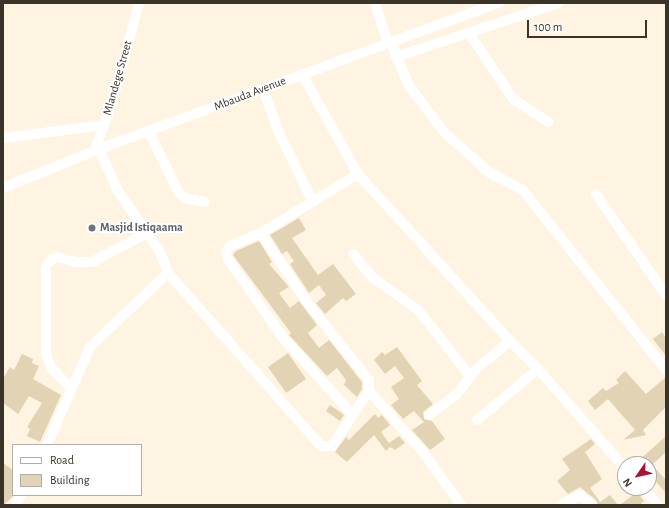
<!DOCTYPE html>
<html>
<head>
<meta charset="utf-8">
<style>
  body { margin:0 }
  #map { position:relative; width:669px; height:508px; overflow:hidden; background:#fef4e1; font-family:"Alegreya Sans",sans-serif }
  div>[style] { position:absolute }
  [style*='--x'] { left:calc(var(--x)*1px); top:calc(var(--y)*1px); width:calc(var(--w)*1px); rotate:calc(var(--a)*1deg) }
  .building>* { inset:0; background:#e3d3b5 }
  .minor>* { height:10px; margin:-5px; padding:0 5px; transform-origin:5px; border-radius:5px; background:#fff }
  .dots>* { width:11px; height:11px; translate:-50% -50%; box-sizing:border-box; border:2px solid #fff; border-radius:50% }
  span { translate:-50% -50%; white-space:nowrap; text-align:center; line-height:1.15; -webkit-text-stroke:4px #fff; paint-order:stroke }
  .street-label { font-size:12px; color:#3a3428 }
  .worship-label { font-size:12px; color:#5b616d; font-weight:700 }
  .left { translate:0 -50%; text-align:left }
  .frame { position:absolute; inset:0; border:4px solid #3a3428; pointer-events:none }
  .legend { position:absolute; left:12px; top:444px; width:130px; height:52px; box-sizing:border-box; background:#fff; border:1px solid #b0aea9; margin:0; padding:5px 7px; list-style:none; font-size:12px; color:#3a3428 }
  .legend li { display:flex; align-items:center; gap:8px; height:20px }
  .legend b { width:20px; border:1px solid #b0aea9 }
  .north { position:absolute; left:617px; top:456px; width:40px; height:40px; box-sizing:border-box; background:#fff; border:1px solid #b0aea9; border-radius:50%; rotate:236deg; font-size:11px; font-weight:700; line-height:16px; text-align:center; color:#3a3428 }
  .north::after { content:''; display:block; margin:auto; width:14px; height:18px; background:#aa1338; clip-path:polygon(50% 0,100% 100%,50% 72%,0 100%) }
  .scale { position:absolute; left:527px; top:20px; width:120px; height:18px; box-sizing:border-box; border:2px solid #3a3428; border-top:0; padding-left:5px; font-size:12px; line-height:14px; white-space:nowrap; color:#3a3428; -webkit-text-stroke:3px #fff; paint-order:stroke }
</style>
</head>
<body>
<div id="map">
  <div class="building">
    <i style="clip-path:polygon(299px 218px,306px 230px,292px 238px,318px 275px,333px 264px,356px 294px,346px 301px,343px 298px,325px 314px,316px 303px,326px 295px,319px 285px,309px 293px,290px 264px,294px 261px,287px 251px,282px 254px,270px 235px)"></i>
    <i style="clip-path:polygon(259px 241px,272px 262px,269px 264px,289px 287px,279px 293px,290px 308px,299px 301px,317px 325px,308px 333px,319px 348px,329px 340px,362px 382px,362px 389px,357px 397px,344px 385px,346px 380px,337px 368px,327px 376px,289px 335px,291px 333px,233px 255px,236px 251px)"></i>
    <i style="clip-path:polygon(662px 332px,666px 338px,666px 356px,653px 339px)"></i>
    <i style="clip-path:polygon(397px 347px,422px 381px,417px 385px,433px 404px,423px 412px,424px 419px,432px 421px,445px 439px,430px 450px,412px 430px,424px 422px,414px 411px,403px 419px,391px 405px,399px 399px,391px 387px,404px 378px,395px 366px,385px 374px,374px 360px,382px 352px,385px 355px)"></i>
    <i style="clip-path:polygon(288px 353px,306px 379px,286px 393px,268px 367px)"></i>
    <i style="clip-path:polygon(22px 354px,33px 359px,32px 363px,39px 366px,33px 379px,61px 395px,40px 442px,27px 436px,30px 429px,27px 427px,42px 403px,29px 396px,18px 414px,3px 403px,3px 379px,10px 367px,14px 370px)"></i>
    <i style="clip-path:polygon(625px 371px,646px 394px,666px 377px,666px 407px,643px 430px,646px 435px,623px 440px,635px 430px,608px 399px,595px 410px,588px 401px,603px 388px,606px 391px,619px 383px,616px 380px)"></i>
    <i style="clip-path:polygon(330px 405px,344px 415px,340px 421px,326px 411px)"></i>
    <i style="clip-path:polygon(375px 414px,378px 418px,382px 415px,390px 425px,381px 432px,389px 443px,399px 436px,405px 443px,395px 450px,390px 447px,386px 451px,374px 435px,347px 462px,335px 452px,346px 437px,349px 440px)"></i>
    <i style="clip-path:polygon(666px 436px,666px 452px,652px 465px,666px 480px,666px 493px,649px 474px,649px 464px,635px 464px)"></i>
    <i style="clip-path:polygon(591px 439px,595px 444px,585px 452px,602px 479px,590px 488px,600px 502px,610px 495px,618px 505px,598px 505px,596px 500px,580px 487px,568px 494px,557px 481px,570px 470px,562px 459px)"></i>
    <i style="clip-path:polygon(3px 463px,13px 470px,13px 496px,4px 505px)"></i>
    <i style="clip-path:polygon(637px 492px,644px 501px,640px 505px,620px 505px)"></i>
  </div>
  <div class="minor">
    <i style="--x:375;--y:3;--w:42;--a:72"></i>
    <i style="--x:469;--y:33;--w:79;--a:56.3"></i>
    <i style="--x:513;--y:99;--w:42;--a:33.3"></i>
    <i style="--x:391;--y:42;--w:48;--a:67.8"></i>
    <i style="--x:409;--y:86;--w:58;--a:52.7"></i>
    <i style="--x:444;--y:132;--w:62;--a:41.7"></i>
    <i style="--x:490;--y:173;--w:36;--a:27"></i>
    <i style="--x:522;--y:189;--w:231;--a:51.5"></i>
    <i style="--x:396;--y:57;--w:171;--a:-18.4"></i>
    <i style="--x:302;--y:74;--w:115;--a:60.8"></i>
    <i style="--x:358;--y:174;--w:226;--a:47.7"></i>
    <i style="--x:510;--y:341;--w:40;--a:45"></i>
    <i style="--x:538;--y:369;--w:132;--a:48.7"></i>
    <i style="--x:263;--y:89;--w:47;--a:70"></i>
    <i style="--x:279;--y:133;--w:77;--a:63.8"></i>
    <i style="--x:149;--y:132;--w:68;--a:63.8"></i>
    <i style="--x:179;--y:193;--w:8;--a:40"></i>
    <i style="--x:185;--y:198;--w:20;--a:11"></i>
    <i style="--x:3;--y:138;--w:102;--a:-7.3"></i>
    <i style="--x:94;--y:151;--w:44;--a:-68.7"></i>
    <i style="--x:110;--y:110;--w:111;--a:-74.8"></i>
    <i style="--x:3;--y:188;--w:104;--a:-22.1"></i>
    <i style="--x:99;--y:149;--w:426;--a:-20.1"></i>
    <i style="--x:596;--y:194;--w:123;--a:55.3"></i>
    <i style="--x:353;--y:254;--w:30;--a:50"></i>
    <i style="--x:372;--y:277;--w:58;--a:35.9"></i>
    <i style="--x:419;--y:311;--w:83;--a:51.9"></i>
    <i style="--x:168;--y:273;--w:231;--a:48.5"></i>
    <i style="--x:321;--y:446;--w:11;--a:0"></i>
    <i style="--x:332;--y:446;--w:66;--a:-56.1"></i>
    <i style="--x:369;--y:391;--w:11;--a:-90"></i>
    <i style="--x:369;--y:380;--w:100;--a:-128.5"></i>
    <i style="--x:307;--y:302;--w:83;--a:-123.7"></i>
    <i style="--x:71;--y:388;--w:27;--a:-135"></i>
    <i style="--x:52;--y:369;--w:16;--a:-112"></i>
    <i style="--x:46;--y:354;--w:88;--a:-90"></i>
    <i style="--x:46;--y:266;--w:8;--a:-50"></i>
    <i style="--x:51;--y:260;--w:8;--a:-23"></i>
    <i style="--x:58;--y:257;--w:19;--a:16"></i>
    <i style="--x:76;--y:262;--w:16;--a:0"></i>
    <i style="--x:92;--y:262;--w:62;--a:-27.8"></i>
    <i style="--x:369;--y:391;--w:83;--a:48.4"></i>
    <i style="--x:424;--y:453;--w:64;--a:54.6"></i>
    <i style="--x:352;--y:414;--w:101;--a:-132.2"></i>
    <i style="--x:284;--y:339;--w:99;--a:-125.1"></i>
    <i style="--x:227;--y:258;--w:6;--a:-99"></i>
    <i style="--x:226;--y:252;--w:7;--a:-56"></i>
    <i style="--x:230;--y:246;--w:34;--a:-23"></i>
    <i style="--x:261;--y:233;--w:114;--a:-31.3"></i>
    <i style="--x:429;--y:415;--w:34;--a:-37"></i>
    <i style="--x:456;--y:395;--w:34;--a:-52"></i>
    <i style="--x:477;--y:368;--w:43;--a:-39.3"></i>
    <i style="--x:477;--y:420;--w:80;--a:-39.9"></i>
    <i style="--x:47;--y:445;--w:107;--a:-66.3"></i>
    <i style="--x:90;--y:347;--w:108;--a:-43.5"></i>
    <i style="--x:168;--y:273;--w:25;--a:-111"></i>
    <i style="--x:159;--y:250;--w:72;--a:-124.8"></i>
    <i style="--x:118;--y:191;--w:46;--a:-114.3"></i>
    <i style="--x:643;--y:488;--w:23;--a:49"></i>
    <i style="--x:15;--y:505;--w:12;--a:-59"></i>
    <i style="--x:561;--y:505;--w:21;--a:-28"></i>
    <i style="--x:580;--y:495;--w:16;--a:40"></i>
  </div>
  <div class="dots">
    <i style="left:92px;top:228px;background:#6b7280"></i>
  </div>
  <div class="street-label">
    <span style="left:118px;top:78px;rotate:-74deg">Mlandege Street</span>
    <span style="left:250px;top:94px;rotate:-21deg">Mbauda Avenue</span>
  </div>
  <div class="worship-label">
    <span class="left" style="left:100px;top:228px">Masjid Istiqaama</span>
  </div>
  <div class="frame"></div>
  <ul class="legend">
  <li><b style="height:5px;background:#fff"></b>Road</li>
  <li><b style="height:11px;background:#e3d3b5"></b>Building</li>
  </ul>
  <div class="north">N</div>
  <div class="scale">100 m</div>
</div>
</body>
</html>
